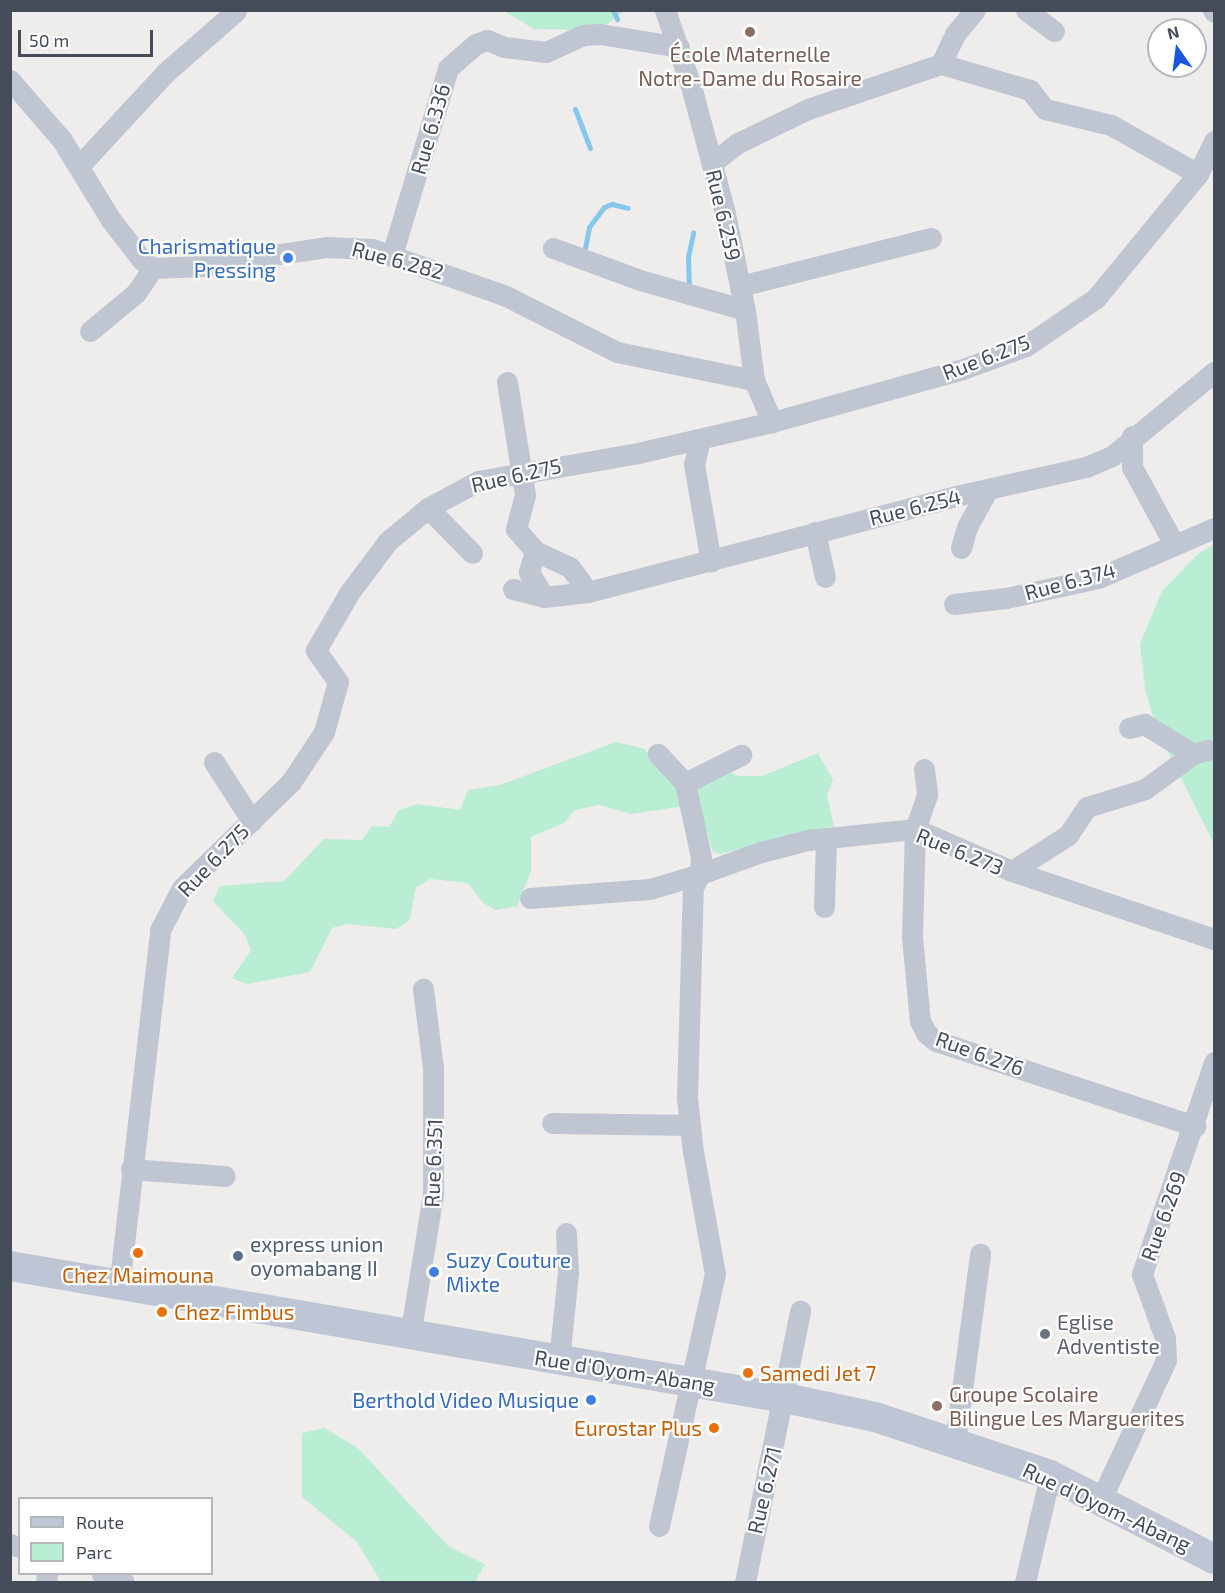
<!DOCTYPE html>
<html>
<head>
<meta charset="utf-8">
<style>
  body { margin:0 }
  #map { position:relative; width:1225px; height:1593px; overflow:hidden; background:#efecec; font-family:"Exo 2",sans-serif }
  div>[style] { position:absolute }
  [style*='--x'] { left:calc(var(--x)*1px); top:calc(var(--y)*1px); width:calc(var(--w)*1px); rotate:calc(var(--a)*1deg) }
  .green>* { inset:0; background:#b9eed4 }
  .stream>* { height:5px; margin:-2.5px; padding:0 2.5px; transform-origin:2.5px; border-radius:2.5px; background:#86c8eb }
  .street>* { height:21px; margin:-10.5px; padding:0 10.5px; transform-origin:10.5px; border-radius:10.5px; background:#bfc6d2 }
  .secondary>* { height:30px; margin:-15px; padding:0 15px; transform-origin:15px; border-radius:15px; background:#bec6d5 }
  .dots>* { width:16px; height:16px; translate:-50% -50%; box-sizing:border-box; border:3px solid #fff; border-radius:50% }
  span { translate:-50% -50%; white-space:nowrap; text-align:center; line-height:1.15; -webkit-text-stroke:4.5px #fff; paint-order:stroke }
  .education-label { font-size:21px; color:#785e54 }
  .left { translate:0 -50%; text-align:left }
  .street-label { font-size:21px; color:#444c59 }
  .shop-label { font-size:21px; color:#366cbe }
  .right { translate:-100% -50%; text-align:right }
  .service-label { font-size:21px; color:#4e5e75 }
  .food-label { font-size:21px; color:#c56008 }
  .worship-label { font-size:21px; color:#5b616d }
  .frame { position:absolute; inset:0; border:12px solid #444c59; pointer-events:none }
  .legend { position:absolute; left:18px; top:1497px; width:195px; height:78px; box-sizing:border-box; background:#fff; border:2px solid #b4b7bd; margin:0; padding:8px 10px; list-style:none; font-size:18px; color:#444c59 }
  .legend li { display:flex; align-items:center; gap:12px; height:30px }
  .legend b { width:30px; border:2px solid #b4b7bd }
  .north { position:absolute; left:1147px; top:18px; width:60px; height:60px; box-sizing:border-box; background:#fff; border:2px solid #b4b7bd; border-radius:50%; rotate:346deg; font-size:16px; font-weight:700; line-height:24px; text-align:center; color:#444c59 }
  .north::after { content:''; display:block; margin:auto; width:21px; height:27px; background:#1954dc; clip-path:polygon(50% 0,100% 100%,50% 72%,0 100%) }
  .scale { position:absolute; left:18px; top:30px; width:135px; height:27px; box-sizing:border-box; border:3px solid #444c59; border-top:0; padding-left:8px; font-size:18px; line-height:21px; white-space:nowrap; color:#444c59; -webkit-text-stroke:4px #fff; paint-order:stroke }
</style>
</head>
<body>
<div id="map">
  <div class="green">
    <i style="clip-path:polygon(504px 11px,624px 11px,602px 28px,584px 30px,534px 29px)"></i>
    <i style="clip-path:polygon(1214px 544px,1214px 844px,1157px 730px,1145px 689px,1140px 644px,1162px 591px,1197px 555px)"></i>
    <i style="clip-path:polygon(616px 742px,645px 749px,664px 776px,714px 766px,739px 776px,762px 776px,818px 753px,833px 780px,827px 795px,834px 827px,720px 854px,713px 852px,698px 804px,631px 814px,599px 805px,575px 810px,564px 823px,531px 837px,531px 871px,517px 906px,496px 910px,483px 903px,468px 883px,430px 879px,416px 887px,410px 920px,396px 929px,347px 924px,332px 928px,310px 972px,247px 984px,232px 978px,251px 950px,245px 935px,213px 901px,220px 886px,284px 881px,324px 839px,362px 840px,372px 826px,389px 827px,399px 810px,417px 804px,460px 810px,468px 790px,500px 785px)"></i>
    <i style="clip-path:polygon(324px 1428px,358px 1448px,449px 1547px,485px 1564px,475px 1582px,381px 1582px,357px 1542px,302px 1497px,302px 1433px)"></i>
  </div>
  <div class="stream">
    <i style="--x:613;--y:10;--w:10;--a:66"></i>
    <i style="--x:575;--y:109;--w:42;--a:69"></i>
    <i style="--x:585;--y:248;--w:21;--a:-79"></i>
    <i style="--x:589;--y:227;--w:25;--a:-53"></i>
    <i style="--x:604;--y:207;--w:9;--a:-21"></i>
    <i style="--x:612;--y:204;--w:16;--a:14"></i>
    <i style="--x:689;--y:287;--w:30;--a:-92"></i>
    <i style="--x:688;--y:257;--w:25;--a:-78"></i>
  </div>
  <div class="street">
    <i style="--x:665;--y:10;--w:80;--a:71.1"></i>
    <i style="--x:691;--y:86;--w:127;--a:75"></i>
    <i style="--x:724;--y:209;--w:103;--a:78.3"></i>
    <i style="--x:745;--y:310;--w:71;--a:82.7"></i>
    <i style="--x:754;--y:380;--w:46;--a:66.8"></i>
    <i style="--x:1026;--y:10;--w:35;--a:37"></i>
    <i style="--x:1213;--y:10;--w:2;--a:63"></i>
    <i style="--x:941;--y:64;--w:93;--a:16.3"></i>
    <i style="--x:1030;--y:90;--w:24;--a:52"></i>
    <i style="--x:1045;--y:109;--w:68;--a:13.6"></i>
    <i style="--x:1111;--y:125;--w:100;--a:29.4"></i>
    <i style="--x:10;--y:80;--w:79;--a:49.1"></i>
    <i style="--x:62;--y:140;--w:94;--a:58.5"></i>
    <i style="--x:111;--y:220;--w:51;--a:52.2"></i>
    <i style="--x:142;--y:260;--w:14;--a:36"></i>
    <i style="--x:153;--y:268;--w:49;--a:-2.3"></i>
    <i style="--x:202;--y:266;--w:125;--a:-8.7"></i>
    <i style="--x:326;--y:247;--w:46;--a:2.5"></i>
    <i style="--x:372;--y:249;--w:142;--a:19.3"></i>
    <i style="--x:506;--y:296;--w:124;--a:26.8"></i>
    <i style="--x:617;--y:352;--w:140;--a:11.6"></i>
    <i style="--x:712;--y:163;--w:33;--a:-38"></i>
    <i style="--x:738;--y:143;--w:78;--a:-25.9"></i>
    <i style="--x:808;--y:109;--w:140;--a:-18.7"></i>
    <i style="--x:941;--y:64;--w:33;--a:-65"></i>
    <i style="--x:955;--y:34;--w:31;--a:-50"></i>
    <i style="--x:79;--y:166;--w:127;--a:-47.2"></i>
    <i style="--x:165;--y:73;--w:94;--a:-41.1"></i>
    <i style="--x:553;--y:248;--w:93;--a:20.2"></i>
    <i style="--x:640;--y:280;--w:109;--a:15.9"></i>
    <i style="--x:392;--y:255;--w:195;--a:-73.3"></i>
    <i style="--x:448;--y:68;--w:37;--a:-41"></i>
    <i style="--x:476;--y:44;--w:12;--a:-20"></i>
    <i style="--x:487;--y:40;--w:18;--a:22"></i>
    <i style="--x:504;--y:47;--w:42;--a:6.8"></i>
    <i style="--x:546;--y:52;--w:41;--a:-24.7"></i>
    <i style="--x:583;--y:35;--w:17;--a:-3"></i>
    <i style="--x:600;--y:34;--w:80;--a:9.3"></i>
    <i style="--x:740;--y:286;--w:197;--a:-14.1"></i>
    <i style="--x:90;--y:331;--w:60;--a:-39.6"></i>
    <i style="--x:136;--y:293;--w:30;--a:-56"></i>
    <i style="--x:507;--y:382;--w:114;--a:80.9"></i>
    <i style="--x:525;--y:495;--w:35;--a:105"></i>
    <i style="--x:516;--y:529;--w:29;--a:49"></i>
    <i style="--x:535;--y:551;--w:38;--a:25"></i>
    <i style="--x:570;--y:567;--w:31;--a:54"></i>
    <i style="--x:588;--y:592;--w:380;--a:-14.6"></i>
    <i style="--x:956;--y:496;--w:133;--a:-12.6"></i>
    <i style="--x:1086;--y:467;--w:28;--a:-23"></i>
    <i style="--x:1112;--y:456;--w:132;--a:-39.5"></i>
    <i style="--x:1132;--y:436;--w:31;--a:90"></i>
    <i style="--x:1132;--y:467;--w:88;--a:61.4"></i>
    <i style="--x:700;--y:439;--w:26;--a:103"></i>
    <i style="--x:694;--y:464;--w:99;--a:80.2"></i>
    <i style="--x:428;--y:508;--w:63;--a:45.6"></i>
    <i style="--x:815;--y:532;--w:46;--a:77.5"></i>
    <i style="--x:961;--y:548;--w:22;--a:-74"></i>
    <i style="--x:967;--y:527;--w:43;--a:-61.1"></i>
    <i style="--x:535;--y:551;--w:22;--a:106"></i>
    <i style="--x:529;--y:572;--w:29;--a:59"></i>
    <i style="--x:513;--y:589;--w:32;--a:14"></i>
    <i style="--x:544;--y:597;--w:44;--a:-6.5"></i>
    <i style="--x:954;--y:604;--w:52;--a:-6.6"></i>
    <i style="--x:1006;--y:598;--w:94;--a:-12.3"></i>
    <i style="--x:1098;--y:578;--w:126;--a:-23.3"></i>
    <i style="--x:1129;--y:728;--w:16;--a:-15"></i>
    <i style="--x:1144;--y:724;--w:57;--a:31.5"></i>
    <i style="--x:214;--y:762;--w:70;--a:57.2"></i>
    <i style="--x:924;--y:769;--w:26;--a:83"></i>
    <i style="--x:927;--y:795;--w:36;--a:109"></i>
    <i style="--x:915;--y:829;--w:108;--a:91.6"></i>
    <i style="--x:912;--y:937;--w:84;--a:84.6"></i>
    <i style="--x:920;--y:1021;--w:13;--a:63"></i>
    <i style="--x:926;--y:1033;--w:13;--a:39"></i>
    <i style="--x:936;--y:1041;--w:273;--a:18.2"></i>
    <i style="--x:685;--y:783;--w:63;--a:-26.6"></i>
    <i style="--x:1012;--y:871;--w:67;--a:-32.7"></i>
    <i style="--x:1068;--y:835;--w:34;--a:-56"></i>
    <i style="--x:1087;--y:807;--w:61;--a:-17.2"></i>
    <i style="--x:1145;--y:789;--w:59;--a:-36.1"></i>
    <i style="--x:1193;--y:754;--w:15;--a:-16"></i>
    <i style="--x:530;--y:898;--w:120;--a:-4.3"></i>
    <i style="--x:650;--y:889;--w:52;--a:-16.7"></i>
    <i style="--x:700;--y:874;--w:17;--a:-87"></i>
    <i style="--x:701;--y:857;--w:76;--a:-102.2"></i>
    <i style="--x:685;--y:783;--w:40;--a:-133"></i>
    <i style="--x:824;--y:907;--w:68;--a:-88.3"></i>
    <i style="--x:552;--y:1123;--w:138;--a:0.8"></i>
    <i style="--x:131;--y:1169;--w:94;--a:4.3"></i>
    <i style="--x:119;--y:1287;--w:359;--a:-83.4"></i>
    <i style="--x:160;--y:930;--w:47;--a:-62.4"></i>
    <i style="--x:182;--y:888;--w:152;--a:-44.2"></i>
    <i style="--x:291;--y:782;--w:60;--a:-56.6"></i>
    <i style="--x:324;--y:732;--w:52;--a:-74.4"></i>
    <i style="--x:338;--y:682;--w:39;--a:-125"></i>
    <i style="--x:316;--y:650;--w:66;--a:-59.9"></i>
    <i style="--x:349;--y:593;--w:65;--a:-53.1"></i>
    <i style="--x:388;--y:541;--w:52;--a:-39.5"></i>
    <i style="--x:428;--y:508;--w:57;--a:-28.4"></i>
    <i style="--x:478;--y:481;--w:162;--a:-9.9"></i>
    <i style="--x:638;--y:453;--w:138;--a:-13"></i>
    <i style="--x:772;--y:422;--w:198;--a:-15.5"></i>
    <i style="--x:963;--y:369;--w:67;--a:-20.1"></i>
    <i style="--x:1026;--y:346;--w:85;--a:-34.4"></i>
    <i style="--x:1096;--y:298;--w:161;--a:-50.6"></i>
    <i style="--x:1198;--y:174;--w:37;--a:-64"></i>
    <i style="--x:410;--y:1336;--w:144;--a:-80.8"></i>
    <i style="--x:433;--y:1194;--w:126;--a:-90"></i>
    <i style="--x:433;--y:1068;--w:80;--a:-97.2"></i>
    <i style="--x:559;--y:1360;--w:87;--a:-84.1"></i>
    <i style="--x:568;--y:1273;--w:40;--a:-92.9"></i>
    <i style="--x:955;--y:1442;--w:190;--a:-82.4"></i>
    <i style="--x:1101;--y:1499;--w:153;--a:-64.9"></i>
    <i style="--x:1166;--y:1360;--w:22;--a:-93"></i>
    <i style="--x:1165;--y:1338;--w:68;--a:-109.8"></i>
    <i style="--x:1142;--y:1274;--w:224;--a:-71.2"></i>
    <i style="--x:659;--y:1526;--w:258;--a:-77.5"></i>
    <i style="--x:715;--y:1274;--w:124;--a:-100.2"></i>
    <i style="--x:693;--y:1152;--w:54;--a:-96.3"></i>
    <i style="--x:687;--y:1098;--w:211;--a:-88.4"></i>
    <i style="--x:693;--y:887;--w:15;--a:-62"></i>
    <i style="--x:700;--y:874;--w:65;--a:-19.8"></i>
    <i style="--x:761;--y:852;--w:49;--a:-14.3"></i>
    <i style="--x:808;--y:840;--w:108;--a:-5.9"></i>
    <i style="--x:915;--y:829;--w:106;--a:23.4"></i>
    <i style="--x:1012;--y:871;--w:213;--a:18.6"></i>
    <i style="--x:10;--y:1544;--w:10;--a:17"></i>
    <i style="--x:102;--y:1574;--w:23;--a:20"></i>
    <i style="--x:46;--y:1582;--w:8;--a:-83"></i>
    <i style="--x:745;--y:1582;--w:277;--a:-78.5"></i>
    <i style="--x:1025;--y:1582;--w:110;--a:-76.8"></i>
  </div>
  <div class="secondary">
    <i style="--x:10;--y:1266;--w:786;--a:9.67"></i>
    <i style="--x:785;--y:1398;--w:92;--a:11.9"></i>
    <i style="--x:875;--y:1417;--w:184;--a:18.3"></i>
    <i style="--x:1050;--y:1475;--w:184;--a:27.1"></i>
  </div>
  <div class="dots">
    <i style="left:750px;top:32px;background:#8d6e63"></i>
    <i style="left:288px;top:258px;background:#3f7fe0"></i>
    <i style="left:138px;top:1253px;background:#e8710a"></i>
    <i style="left:238px;top:1256px;background:#5c6f8a"></i>
    <i style="left:434px;top:1272px;background:#3f7fe0"></i>
    <i style="left:162px;top:1312px;background:#e8710a"></i>
    <i style="left:1045px;top:1334px;background:#6b7280"></i>
    <i style="left:748px;top:1373px;background:#e8710a"></i>
    <i style="left:591px;top:1400px;background:#3f7fe0"></i>
    <i style="left:937px;top:1406px;background:#8d6e63"></i>
    <i style="left:714px;top:1428px;background:#e8710a"></i>
  </div>
  <div class="education-label">
    <span style="left:750px;top:66px">École Maternelle<br>Notre-Dame du Rosaire</span>
    <span class="left" style="left:949px;top:1406px">Groupe Scolaire<br>Bilingue Les Marguerites</span>
  </div>
  <div class="street-label">
    <span style="left:430px;top:129px;rotate:-74deg">Rue 6.336</span>
    <span style="left:724px;top:215px;rotate:77deg">Rue 6.259</span>
    <span style="left:398px;top:260px;rotate:15deg">Rue 6.282</span>
    <span style="left:986px;top:357px;rotate:-21deg">Rue 6.275</span>
    <span style="left:516px;top:475px;rotate:-13deg">Rue 6.275</span>
    <span style="left:915px;top:507px;rotate:-14deg">Rue 6.254</span>
    <span style="left:1070px;top:581px;rotate:-15deg">Rue 6.374</span>
    <span style="left:960px;top:851px;rotate:22deg">Rue 6.273</span>
    <span style="left:213px;top:860px;rotate:-46deg">Rue 6.275</span>
    <span style="left:980px;top:1053px;rotate:20deg">Rue 6.276</span>
    <span style="left:433px;top:1163px;rotate:-88deg">Rue 6.351</span>
    <span style="left:1163px;top:1216px;rotate:-70deg">Rue 6.269</span>
    <span style="left:625px;top:1371px;rotate:9deg">Rue d'Oyom-Abang</span>
    <span style="left:764px;top:1490px;rotate:-77deg">Rue 6.271</span>
    <span style="left:1107px;top:1507px;rotate:25deg">Rue d'Oyom-Abang</span>
  </div>
  <div class="shop-label">
    <span class="right" style="left:276px;top:258px">Charismatique<br>Pressing</span>
    <span class="left" style="left:446px;top:1272px">Suzy Couture<br>Mixte</span>
    <span class="right" style="left:579px;top:1400px">Berthold Video Musique</span>
  </div>
  <div class="service-label">
    <span class="left" style="left:250px;top:1256px">express union<br>oyomabang II</span>
  </div>
  <div class="food-label">
    <span style="left:138px;top:1275px">Chez Maimouna</span>
    <span class="left" style="left:174px;top:1312px">Chez Fimbus</span>
    <span class="left" style="left:760px;top:1373px">Samedi Jet 7</span>
    <span class="right" style="left:702px;top:1428px">Eurostar Plus</span>
  </div>
  <div class="worship-label">
    <span class="left" style="left:1057px;top:1334px">Eglise<br>Adventiste</span>
  </div>
  <div class="frame"></div>
  <ul class="legend">
  <li><b style="height:8px;background:#bec6d5"></b>Route</li>
  <li><b style="height:16px;background:#b9eed4"></b>Parc</li>
  </ul>
  <div class="north">N</div>
  <div class="scale">50 m</div>
</div>
</body>
</html>
